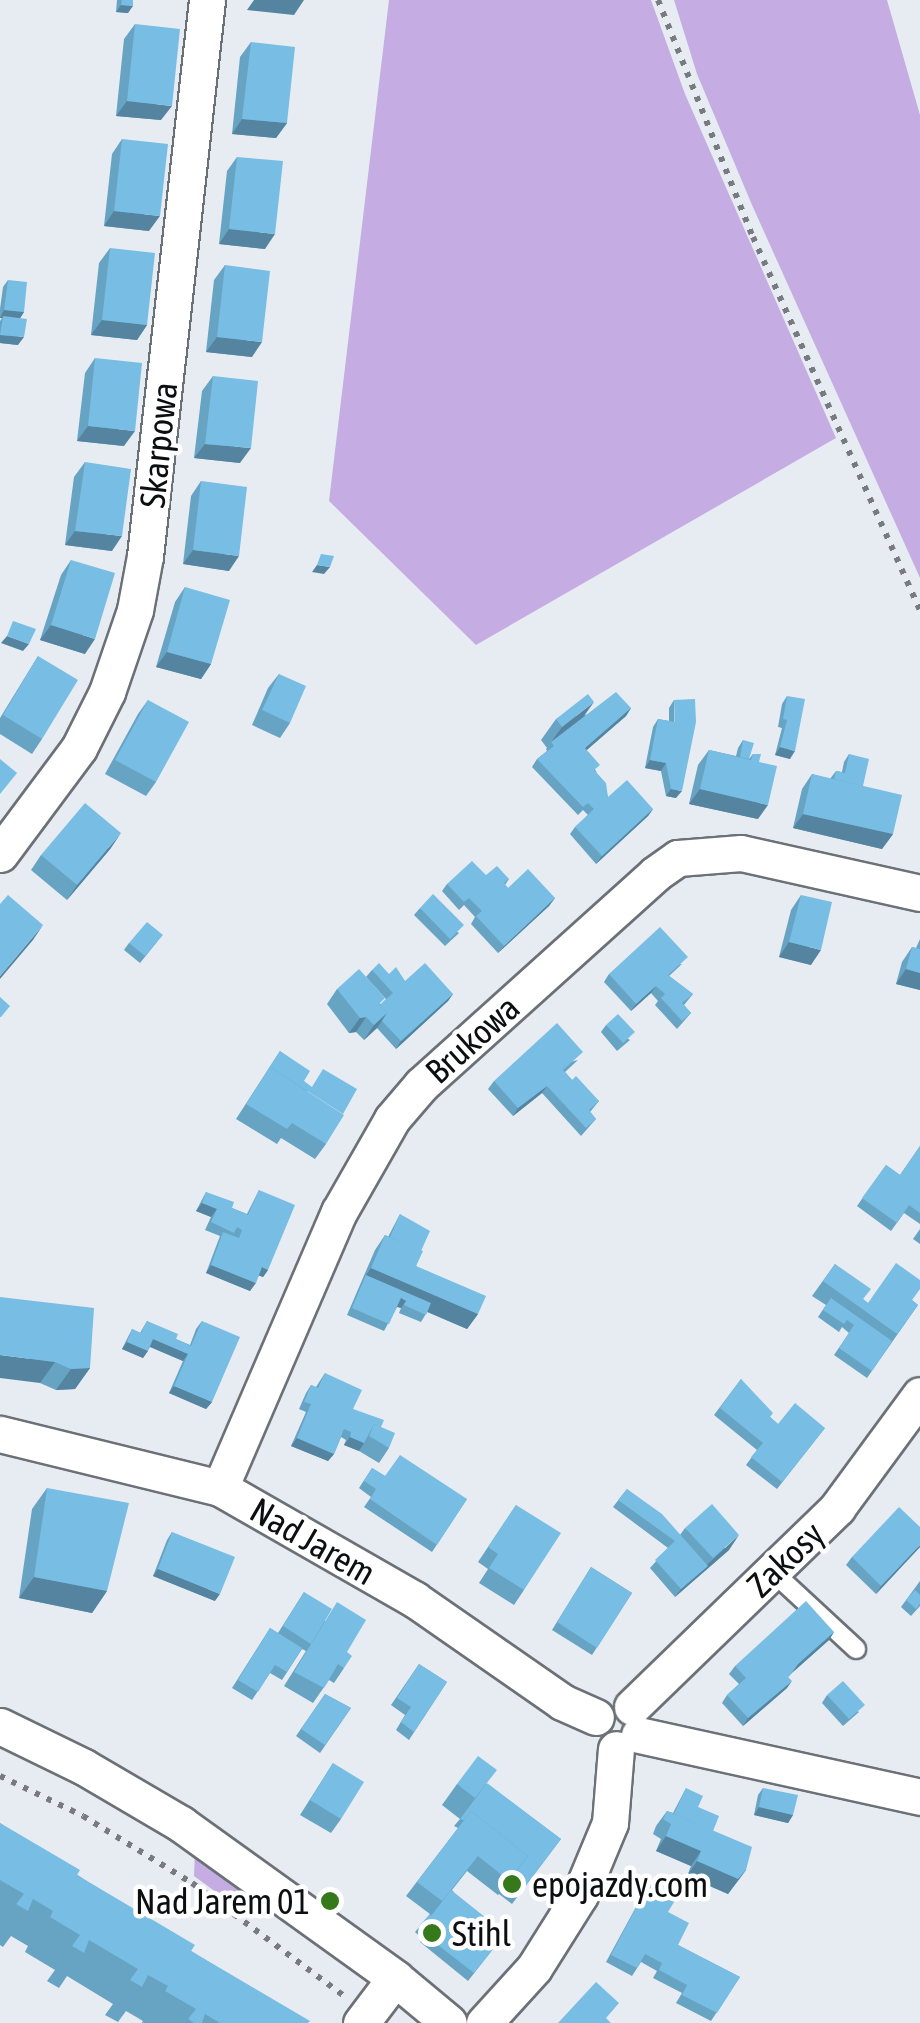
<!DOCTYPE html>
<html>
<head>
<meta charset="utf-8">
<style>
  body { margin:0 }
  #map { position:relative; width:920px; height:2023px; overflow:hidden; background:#e7ecf3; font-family:"Asap Condensed",sans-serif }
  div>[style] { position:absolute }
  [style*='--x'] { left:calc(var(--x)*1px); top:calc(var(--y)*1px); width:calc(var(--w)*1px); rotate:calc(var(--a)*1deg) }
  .green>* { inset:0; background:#c5ade4 }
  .path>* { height:6px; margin-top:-3px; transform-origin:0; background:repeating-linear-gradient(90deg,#777b7f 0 5px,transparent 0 13px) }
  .roads { filter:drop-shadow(2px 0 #6c7177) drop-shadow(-2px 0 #6c7177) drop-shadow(0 2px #6c7177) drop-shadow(0 -2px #6c7177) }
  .lane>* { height:18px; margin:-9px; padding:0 9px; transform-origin:9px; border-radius:9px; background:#fff }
  .street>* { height:35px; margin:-17.5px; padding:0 17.5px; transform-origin:17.5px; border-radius:17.5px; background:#fff }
  .wall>* { inset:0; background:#67a3c3 }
  .shaded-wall>* { inset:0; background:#54849f }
  .building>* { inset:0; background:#78bde3 }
  .dots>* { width:28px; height:28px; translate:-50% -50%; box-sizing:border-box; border:5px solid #fff; border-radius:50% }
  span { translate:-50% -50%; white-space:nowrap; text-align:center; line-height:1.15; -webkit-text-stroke:9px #fff; paint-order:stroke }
  .street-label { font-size:35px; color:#0c0e10 }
  .poi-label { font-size:35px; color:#0c0e10 }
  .left { translate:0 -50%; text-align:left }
  .right { translate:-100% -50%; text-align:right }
</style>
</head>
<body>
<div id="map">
  <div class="green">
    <i style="clip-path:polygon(389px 0,651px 0,685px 94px,836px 438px,476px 645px,329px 501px)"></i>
    <i style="clip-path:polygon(674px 0,887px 0,920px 115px,920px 578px,752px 205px,697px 74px)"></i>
    <i style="clip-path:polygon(195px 1850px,238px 1882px,242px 1911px,194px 1876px)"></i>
  </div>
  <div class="path">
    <i style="--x:658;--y:0;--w:255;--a:68.2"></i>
    <i style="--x:753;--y:237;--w:409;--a:65.9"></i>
    <i style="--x:0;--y:1776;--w:92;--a:25.7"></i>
    <i style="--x:83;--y:1816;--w:128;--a:31.6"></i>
    <i style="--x:192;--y:1883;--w:188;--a:36.6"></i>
  </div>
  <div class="roads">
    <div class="lane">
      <i style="--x:774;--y:1573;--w:112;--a:42.8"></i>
    </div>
    <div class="street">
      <i style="--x:0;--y:854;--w:132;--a:-53.3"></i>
      <i style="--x:79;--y:748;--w:63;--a:-63.4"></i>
      <i style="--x:107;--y:692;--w:87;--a:-71.1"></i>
      <i style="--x:135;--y:610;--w:55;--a:-79.5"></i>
      <i style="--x:145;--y:556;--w:559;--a:-83.64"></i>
      <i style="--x:0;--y:1434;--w:227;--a:13.8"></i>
      <i style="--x:220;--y:1488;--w:224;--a:29.8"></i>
      <i style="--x:414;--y:1599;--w:180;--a:34.8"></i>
      <i style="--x:562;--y:1702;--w:37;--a:24"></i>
      <i style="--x:220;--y:1488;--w:301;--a:-66.7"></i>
      <i style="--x:339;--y:1212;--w:107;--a:-60.3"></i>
      <i style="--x:392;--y:1119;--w:45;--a:-49.5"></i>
      <i style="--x:421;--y:1085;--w:315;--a:-42"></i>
      <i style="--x:655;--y:874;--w:28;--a:-35"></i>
      <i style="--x:678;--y:858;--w:63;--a:-4.5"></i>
      <i style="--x:741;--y:853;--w:183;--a:12.6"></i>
      <i style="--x:632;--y:1707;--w:286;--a:-44.1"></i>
      <i style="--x:837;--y:1508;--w:140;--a:-53.7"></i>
      <i style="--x:0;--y:1726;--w:93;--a:26"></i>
      <i style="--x:84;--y:1767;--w:113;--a:30.4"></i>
      <i style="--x:181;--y:1824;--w:264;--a:35.7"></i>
      <i style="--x:395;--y:1978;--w:70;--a:39.8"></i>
      <i style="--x:639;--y:1735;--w:288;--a:12.4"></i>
      <i style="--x:361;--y:2023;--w:56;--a:-52.9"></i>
      <i style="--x:484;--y:2023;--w:74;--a:-47.7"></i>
      <i style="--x:534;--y:1968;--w:86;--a:-57.8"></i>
      <i style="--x:580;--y:1895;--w:78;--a:-67.4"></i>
      <i style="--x:610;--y:1823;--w:74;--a:-85.4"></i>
    </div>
  </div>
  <div class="wall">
    <i style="clip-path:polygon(117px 0,133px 0,128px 13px,116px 12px)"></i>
    <i style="clip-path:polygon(135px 24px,161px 120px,116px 116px,124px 39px)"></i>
    <i style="clip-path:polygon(251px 42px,287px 123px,276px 138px,232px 134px,240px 57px)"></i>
    <i style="clip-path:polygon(122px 139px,149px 231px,104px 226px,112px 154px)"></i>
    <i style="clip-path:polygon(237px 157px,265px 249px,219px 244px,227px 171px)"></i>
    <i style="clip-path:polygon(110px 248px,147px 325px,137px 340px,91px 335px,99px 263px)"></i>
    <i style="clip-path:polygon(225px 265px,252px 357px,206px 352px,214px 280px)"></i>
    <i style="clip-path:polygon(8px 280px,24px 312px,20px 318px,18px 345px,0 343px,0 321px,2px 318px,0 318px,0 309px,3px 287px)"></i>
    <i style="clip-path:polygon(95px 358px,124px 446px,77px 441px,85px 373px)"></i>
    <i style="clip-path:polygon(213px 376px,240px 463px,194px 458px,202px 391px)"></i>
    <i style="clip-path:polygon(85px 462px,112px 551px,65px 545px,74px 477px)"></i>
    <i style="clip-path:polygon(201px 481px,229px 571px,183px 564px,191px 496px)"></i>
    <i style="clip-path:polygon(71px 560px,85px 654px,40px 640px,61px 575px)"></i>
    <i style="clip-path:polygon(185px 587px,211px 664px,201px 679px,156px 667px,175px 602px)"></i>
    <i style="clip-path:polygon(38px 656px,42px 739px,32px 754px,0 734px,0 718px)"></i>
    <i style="clip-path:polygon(279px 674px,290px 723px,280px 738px,252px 725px,268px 688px)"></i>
    <i style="clip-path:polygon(787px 696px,790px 759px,775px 755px,782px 728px,778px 727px,782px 704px)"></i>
    <i style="clip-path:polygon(148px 700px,156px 782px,146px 796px,105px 774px,138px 714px)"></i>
    <i style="clip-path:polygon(674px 700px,676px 798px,666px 796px,661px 771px,645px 768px,653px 727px,658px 719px,669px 721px,669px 708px)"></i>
    <i style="clip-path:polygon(631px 708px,626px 716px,586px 750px,608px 797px,653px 809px,648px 816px,596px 864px,570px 834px,575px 827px,588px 815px,583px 810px,578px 815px,532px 767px,537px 759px,547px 751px,546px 749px,547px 748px,541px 740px,556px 719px)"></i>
    <i style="clip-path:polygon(743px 740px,749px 759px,753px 754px,759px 762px,758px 819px,689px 804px,698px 765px,709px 750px,736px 756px,738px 748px)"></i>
    <i style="clip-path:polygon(849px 754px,863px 786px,893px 834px,882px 849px,793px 828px,802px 789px,812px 774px,830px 779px,836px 771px,842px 772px,844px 762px)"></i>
    <i style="clip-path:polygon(111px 848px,67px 900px,31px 870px,41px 855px)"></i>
    <i style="clip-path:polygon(486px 875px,509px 879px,505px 885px,508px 888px,555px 898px,549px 906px,498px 953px,471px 924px,475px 917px,464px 905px,459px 910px,442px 891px,447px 884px)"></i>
    <i style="clip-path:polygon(801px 895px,811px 965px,779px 957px,791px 910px)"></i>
    <i style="clip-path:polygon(420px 908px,459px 933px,445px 946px,414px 915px)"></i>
    <i style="clip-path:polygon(920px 939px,920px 990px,896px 984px,902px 962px,912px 947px,916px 948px)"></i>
    <i style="clip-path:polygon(157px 942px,140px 963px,124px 950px,129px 943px)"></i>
    <i style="clip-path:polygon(682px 964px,669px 976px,693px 994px,684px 1005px,691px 1013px,677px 1029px,655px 1005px,658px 1001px,651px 993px,631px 1011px,604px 982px,609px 974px)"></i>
    <i style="clip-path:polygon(372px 970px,389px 974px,405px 981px,453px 994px,448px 1001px,396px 1049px,377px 1028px,364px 1040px,356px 1032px,349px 1033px,327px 1004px,337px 989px,381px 1004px,386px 999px,366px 977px)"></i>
    <i style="clip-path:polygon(606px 1025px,630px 1040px,617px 1051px,601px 1032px)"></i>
    <i style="clip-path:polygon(280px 1051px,304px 1081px,326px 1144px,315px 1159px,281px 1138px,277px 1144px,236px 1119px)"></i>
    <i style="clip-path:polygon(578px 1060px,565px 1072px,572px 1080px,599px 1101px,590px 1112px,596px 1119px,581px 1136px,542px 1093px,513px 1116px,488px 1089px,494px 1081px)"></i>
    <i style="clip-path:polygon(920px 1146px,920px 1224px,904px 1213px,891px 1231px,857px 1206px,886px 1165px,900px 1175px)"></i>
    <i style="clip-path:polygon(259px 1190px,268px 1270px,263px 1277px,259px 1275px,250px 1291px,206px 1273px,220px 1236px,205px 1230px,211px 1217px,196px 1211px,206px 1192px,232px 1208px,247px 1214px)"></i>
    <i style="clip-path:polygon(400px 1214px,421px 1251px,416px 1266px,478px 1314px,467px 1329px,427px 1312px,421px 1322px,399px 1313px,401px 1308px,397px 1307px,384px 1331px,347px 1315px,375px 1250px,385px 1235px,388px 1237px)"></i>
    <i style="clip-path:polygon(920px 1229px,920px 1244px,913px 1239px)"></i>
    <i style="clip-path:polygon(835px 1264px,863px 1299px,868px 1303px,912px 1300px,918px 1305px,867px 1378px,834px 1355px,849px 1333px,842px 1327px,839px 1332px,818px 1317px,826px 1305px,812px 1296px)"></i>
    <i style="clip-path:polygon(0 1297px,90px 1368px,75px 1389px,56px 1390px,40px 1383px)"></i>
    <i style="clip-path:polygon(147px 1321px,176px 1339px,190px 1345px,196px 1329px,202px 1321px,212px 1402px,206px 1409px,169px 1393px,183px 1361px,150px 1347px,143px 1358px,122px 1349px,132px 1329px,140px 1333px)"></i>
    <i style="clip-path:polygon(325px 1373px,353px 1409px,381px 1427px,389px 1448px,379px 1463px,359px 1451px,344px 1445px,346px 1440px,341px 1437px,334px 1454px,328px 1461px,291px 1446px,306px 1412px,299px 1409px,306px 1393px,311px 1385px,316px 1387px)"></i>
    <i style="clip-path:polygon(741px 1379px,770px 1417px,778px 1424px,825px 1428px,777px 1489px,746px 1465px,757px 1450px,714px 1415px)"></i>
    <i style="clip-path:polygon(372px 1468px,385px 1476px,467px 1499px,432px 1552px,364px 1507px,371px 1497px,359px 1488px)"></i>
    <i style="clip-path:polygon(47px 1488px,107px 1591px,92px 1613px,19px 1598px,32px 1509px)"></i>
    <i style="clip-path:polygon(627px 1489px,680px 1535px,685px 1528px,729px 1550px,675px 1597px,650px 1568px,668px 1548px,613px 1507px)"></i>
    <i style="clip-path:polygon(516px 1505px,524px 1590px,514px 1605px,479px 1583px,488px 1569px,478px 1562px)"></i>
    <i style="clip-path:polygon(172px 1532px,215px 1601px,153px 1576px,167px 1540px)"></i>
    <i style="clip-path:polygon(920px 1547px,876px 1594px,846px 1565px,852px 1557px)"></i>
    <i style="clip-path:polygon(591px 1567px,632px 1593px,592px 1655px,552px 1630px)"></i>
    <i style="clip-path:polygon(920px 1581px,920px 1606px,911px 1616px,901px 1607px)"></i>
    <i style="clip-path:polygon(304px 1592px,347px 1652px,344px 1668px,334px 1683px,329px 1680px,313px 1703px,284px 1686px,306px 1651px,302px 1649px,282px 1680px,270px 1673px,252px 1700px,232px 1688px,270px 1628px,278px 1633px)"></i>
    <i style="clip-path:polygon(834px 1632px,829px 1640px,793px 1672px,788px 1677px,787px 1688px,743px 1726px,722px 1703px,727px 1695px,739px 1684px,729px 1674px,735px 1666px)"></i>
    <i style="clip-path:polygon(419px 1664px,447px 1682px,409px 1740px,396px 1730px,405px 1715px,391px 1705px)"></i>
    <i style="clip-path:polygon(325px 1694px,351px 1708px,320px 1753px,296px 1736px)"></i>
    <i style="clip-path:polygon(827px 1695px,859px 1712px,843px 1726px,822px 1703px)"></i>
    <i style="clip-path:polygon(333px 1763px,341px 1819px,331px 1833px,300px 1815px)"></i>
    <i style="clip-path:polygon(457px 1784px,487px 1784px,561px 1839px,512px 1904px,499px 1894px,498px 1895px,467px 1871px,452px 1890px,497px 1944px,468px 1981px,420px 1942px,423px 1939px,415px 1932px,430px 1914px,406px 1896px,458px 1828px,454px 1826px,460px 1819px,442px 1805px)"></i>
    <i style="clip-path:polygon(686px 1788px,713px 1831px,746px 1870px,728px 1894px,687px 1876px,691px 1866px,656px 1851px,661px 1839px,653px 1834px,656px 1826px,667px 1811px,673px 1813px)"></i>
    <i style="clip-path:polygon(763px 1788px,793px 1815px,788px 1823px,754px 1815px,758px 1795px)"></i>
    <i style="clip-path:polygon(0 1823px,191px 1951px,308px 2023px,142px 2023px,143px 2021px,126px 2011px,118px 2022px,105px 2015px,113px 2004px,67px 1976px,59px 1988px,47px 1981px,55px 1970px,25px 1952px,28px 1946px,11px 1936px,3px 1947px,0 1945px)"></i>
    <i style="clip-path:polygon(649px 1883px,668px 1912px,678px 1945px,740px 1977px,711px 2021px,676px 2003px,682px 1993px,653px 1978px,657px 1971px,641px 1962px,632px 1976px,606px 1962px)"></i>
  </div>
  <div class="shaded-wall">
    <i style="clip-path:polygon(254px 0,304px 0,294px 15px,247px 10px)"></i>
    <i style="clip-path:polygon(121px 5px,133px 6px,128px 13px,116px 12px)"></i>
    <i style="clip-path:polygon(127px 101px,172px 106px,161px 120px,116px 116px)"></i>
    <i style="clip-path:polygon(242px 119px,287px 123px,276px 138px,232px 134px)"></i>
    <i style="clip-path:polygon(114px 211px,160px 216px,149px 231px,104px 226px)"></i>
    <i style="clip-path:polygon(229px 229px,275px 234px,265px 249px,219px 244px)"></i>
    <i style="clip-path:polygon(4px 310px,24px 312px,19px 320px,0 318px)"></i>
    <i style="clip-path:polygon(102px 320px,147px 325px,137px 340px,91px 335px)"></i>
    <i style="clip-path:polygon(0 335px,24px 337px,18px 345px,0 343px)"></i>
    <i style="clip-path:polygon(217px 337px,262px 342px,252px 357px,206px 352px)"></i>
    <i style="clip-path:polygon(88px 426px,135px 431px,124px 446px,77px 441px)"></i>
    <i style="clip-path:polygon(205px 444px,251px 448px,240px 463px,194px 458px)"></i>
    <i style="clip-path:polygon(75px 531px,122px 536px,112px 551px,65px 545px)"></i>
    <i style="clip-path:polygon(193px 550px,239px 556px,229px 571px,183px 564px)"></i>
    <i style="clip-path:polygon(317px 565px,330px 567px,324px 574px,312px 572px)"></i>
    <i style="clip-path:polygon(51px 625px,95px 639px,85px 654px,40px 640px)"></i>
    <i style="clip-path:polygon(7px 636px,29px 644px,23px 651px,1px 643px)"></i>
    <i style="clip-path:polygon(167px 652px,211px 664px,201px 679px,156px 667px)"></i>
    <i style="clip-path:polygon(594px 702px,579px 723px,551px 742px,562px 727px)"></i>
    <i style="clip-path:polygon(631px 708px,626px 716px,580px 756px,585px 748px)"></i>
    <i style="clip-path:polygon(780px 747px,795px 751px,790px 759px,775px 755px)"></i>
    <i style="clip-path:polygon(650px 760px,666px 763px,661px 771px,645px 768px)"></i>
    <i style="clip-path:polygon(671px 789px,682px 791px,676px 798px,666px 796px)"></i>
    <i style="clip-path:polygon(700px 789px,768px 805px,758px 819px,689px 804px)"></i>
    <i style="clip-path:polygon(653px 809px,648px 816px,596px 864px,602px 856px)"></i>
    <i style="clip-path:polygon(803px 814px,893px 834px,882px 849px,793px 828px)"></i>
    <i style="clip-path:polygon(121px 833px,111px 848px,67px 900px,77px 885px)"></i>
    <i style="clip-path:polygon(555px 898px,549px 906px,498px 953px,504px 946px)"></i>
    <i style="clip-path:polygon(43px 925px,33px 940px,0 979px,0 976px)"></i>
    <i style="clip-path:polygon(789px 942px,821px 950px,811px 965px,779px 957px)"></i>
    <i style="clip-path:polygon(906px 969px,920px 973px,920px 990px,896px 984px)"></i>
    <i style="clip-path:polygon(656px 986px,651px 993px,631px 1011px,636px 1004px)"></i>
    <i style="clip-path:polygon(453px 994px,448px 1001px,396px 1049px,401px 1041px)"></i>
    <i style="clip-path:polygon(387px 1013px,377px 1028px,364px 1040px,374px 1025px)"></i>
    <i style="clip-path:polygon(366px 1017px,356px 1032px,349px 1033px,360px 1018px)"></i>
    <i style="clip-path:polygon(547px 1086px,542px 1093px,513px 1116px,518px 1108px)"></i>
    <i style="clip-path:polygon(202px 1203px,217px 1209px,211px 1217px,196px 1211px)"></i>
    <i style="clip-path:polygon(211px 1265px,256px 1283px,250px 1291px,206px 1273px)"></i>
    <i style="clip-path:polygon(262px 1267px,268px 1270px,263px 1277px,257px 1275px)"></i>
    <i style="clip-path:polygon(371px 1268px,478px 1314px,467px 1329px,405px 1302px,401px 1308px,395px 1306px,366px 1275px)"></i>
    <i style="clip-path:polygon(153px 1339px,188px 1354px,183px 1361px,148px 1346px)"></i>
    <i style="clip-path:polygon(127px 1342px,148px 1351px,143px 1358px,122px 1349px)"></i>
    <i style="clip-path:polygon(0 1355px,55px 1362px,40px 1383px,0 1378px)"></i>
    <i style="clip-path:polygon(90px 1368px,75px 1389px,56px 1390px,71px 1369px)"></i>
    <i style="clip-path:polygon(174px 1386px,212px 1402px,206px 1409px,169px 1393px)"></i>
    <i style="clip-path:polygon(350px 1437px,364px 1443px,359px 1451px,344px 1445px)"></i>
    <i style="clip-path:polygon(297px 1438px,334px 1454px,328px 1461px,291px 1446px)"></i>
    <i style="clip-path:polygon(739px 1535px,729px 1550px,675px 1597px,681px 1589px)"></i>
    <i style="clip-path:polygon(920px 1545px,920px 1547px,876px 1594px,881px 1586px)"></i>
    <i style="clip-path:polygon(158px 1569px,220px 1594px,215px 1601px,153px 1576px)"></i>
    <i style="clip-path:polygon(34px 1577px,107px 1591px,92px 1613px,19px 1598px)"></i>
    <i style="clip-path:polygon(834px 1632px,829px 1640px,793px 1672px,798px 1664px)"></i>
    <i style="clip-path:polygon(792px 1681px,787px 1688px,743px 1726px,748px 1718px)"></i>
    <i style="clip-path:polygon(759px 1807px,793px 1815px,788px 1823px,754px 1815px)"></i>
    <i style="clip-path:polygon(666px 1836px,701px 1851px,691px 1866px,656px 1851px)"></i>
    <i style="clip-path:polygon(697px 1861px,746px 1870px,728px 1894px,687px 1876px)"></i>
  </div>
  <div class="building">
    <i style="clip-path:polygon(122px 0,133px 0,133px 6px,121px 5px)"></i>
    <i style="clip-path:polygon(135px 24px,180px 29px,172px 106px,127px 101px)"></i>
    <i style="clip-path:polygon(251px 42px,295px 47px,287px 123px,242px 119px)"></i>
    <i style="clip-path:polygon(122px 139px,168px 144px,160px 216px,114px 211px)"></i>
    <i style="clip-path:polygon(237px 157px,283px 161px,275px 234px,229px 229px)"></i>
    <i style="clip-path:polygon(110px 248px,155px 253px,147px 325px,102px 320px)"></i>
    <i style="clip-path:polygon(225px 265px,270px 271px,262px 342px,217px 337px)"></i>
    <i style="clip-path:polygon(8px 280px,27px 282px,24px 312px,4px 310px)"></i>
    <i style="clip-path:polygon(3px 316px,27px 319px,24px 337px,0 335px)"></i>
    <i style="clip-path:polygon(95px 358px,142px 363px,135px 431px,88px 426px)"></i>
    <i style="clip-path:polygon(213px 376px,258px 381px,251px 448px,205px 444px)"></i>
    <i style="clip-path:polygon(85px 462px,131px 469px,122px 536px,75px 531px)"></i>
    <i style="clip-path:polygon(201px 481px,247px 487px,239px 556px,193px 550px)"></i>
    <i style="clip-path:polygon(321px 554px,334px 556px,330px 567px,317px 565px)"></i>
    <i style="clip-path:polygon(71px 560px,115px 573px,95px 639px,51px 625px)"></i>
    <i style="clip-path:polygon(185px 587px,230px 600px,211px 664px,167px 652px)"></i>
    <i style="clip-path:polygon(13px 621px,36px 629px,29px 644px,7px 636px)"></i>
    <i style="clip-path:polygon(38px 656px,78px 680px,42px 739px,3px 715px)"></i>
    <i style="clip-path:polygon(279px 674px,306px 686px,290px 723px,262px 710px)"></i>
    <i style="clip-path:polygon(616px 692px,631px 708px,585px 748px,600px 765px,594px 770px,606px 783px,608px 797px,627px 780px,653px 809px,602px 856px,575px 827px,594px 809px,588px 803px,583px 807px,537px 759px,554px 746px,551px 742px)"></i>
    <i style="clip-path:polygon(588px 694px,594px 702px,562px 727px,556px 719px)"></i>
    <i style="clip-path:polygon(787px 696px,805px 699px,795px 751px,780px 747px,787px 720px,783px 719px)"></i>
    <i style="clip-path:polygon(695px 699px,696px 722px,682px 791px,671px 789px,666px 763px,650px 760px,658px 719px,675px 722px,674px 700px)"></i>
    <i style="clip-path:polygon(148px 700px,189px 722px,156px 782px,115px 760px)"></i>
    <i style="clip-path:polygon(743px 740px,754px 743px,749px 759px,740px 757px)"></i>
    <i style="clip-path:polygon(709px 750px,751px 760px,753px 754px,761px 754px,759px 762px,777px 766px,768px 805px,700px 789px)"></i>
    <i style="clip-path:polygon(849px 754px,869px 759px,863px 786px,834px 779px,836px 771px,845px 773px)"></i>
    <i style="clip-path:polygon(0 759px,17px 773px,0 794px)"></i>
    <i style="clip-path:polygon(812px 774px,902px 795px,893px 834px,803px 814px)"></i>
    <i style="clip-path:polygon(85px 803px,121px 833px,77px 885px,41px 855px)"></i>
    <i style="clip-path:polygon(472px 861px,486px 875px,497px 866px,509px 879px,504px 883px,508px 888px,528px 869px,555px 898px,504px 946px,476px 916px,482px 911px,469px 898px,464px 902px,447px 884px)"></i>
    <i style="clip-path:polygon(433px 894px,464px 925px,450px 939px,420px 908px)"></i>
    <i style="clip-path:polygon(8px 895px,43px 925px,0 976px,0 904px)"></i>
    <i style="clip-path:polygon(801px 895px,832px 902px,821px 950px,789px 942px)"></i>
    <i style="clip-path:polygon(147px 922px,163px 935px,145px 956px,129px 943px)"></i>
    <i style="clip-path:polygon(660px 927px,688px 957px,668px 975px,693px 994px,682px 1003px,691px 1013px,682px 1021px,661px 998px,665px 994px,656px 986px,636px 1004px,609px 974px)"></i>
    <i style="clip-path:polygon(912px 947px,920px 949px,920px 973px,906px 969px)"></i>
    <i style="clip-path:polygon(379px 963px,389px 974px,396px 967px,405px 981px,425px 963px,453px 994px,401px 1041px,382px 1021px,387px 1013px,380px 1005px,393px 993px,372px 970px)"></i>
    <i style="clip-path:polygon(359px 969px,385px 998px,379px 1004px,387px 1013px,374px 1025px,366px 1017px,360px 1018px,337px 989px)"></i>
    <i style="clip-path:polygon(0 997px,10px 1006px,1px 1017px,0 1017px)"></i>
    <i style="clip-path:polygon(618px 1014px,635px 1032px,623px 1043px,606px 1025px)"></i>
    <i style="clip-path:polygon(557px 1023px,583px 1052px,563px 1070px,572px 1080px,576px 1076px,599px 1101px,589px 1110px,596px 1119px,586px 1128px,547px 1086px,518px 1108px,494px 1081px)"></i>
    <i style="clip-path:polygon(280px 1051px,310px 1071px,304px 1081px,312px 1087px,323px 1069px,357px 1089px,343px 1114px,270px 1067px,265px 1074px)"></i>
    <i style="clip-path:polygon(270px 1067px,344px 1115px,326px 1144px,292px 1123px,287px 1129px,246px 1104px)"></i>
    <i style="clip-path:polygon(920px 1146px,920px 1213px,909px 1205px,897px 1223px,862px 1198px,886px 1165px,900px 1175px)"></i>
    <i style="clip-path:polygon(259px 1190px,295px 1205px,268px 1270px,262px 1267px,256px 1283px,211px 1265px,223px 1232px,239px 1238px,242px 1230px,237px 1227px,234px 1233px,211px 1222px,217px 1209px,202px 1203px,206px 1192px,234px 1202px,232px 1208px,248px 1215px)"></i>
    <i style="clip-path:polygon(400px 1214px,430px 1231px,421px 1251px,390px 1237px)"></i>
    <i style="clip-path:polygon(385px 1235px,423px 1251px,416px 1266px,486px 1296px,478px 1314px,371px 1268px)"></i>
    <i style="clip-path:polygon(896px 1263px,920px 1280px,920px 1289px,912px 1300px,918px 1305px,897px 1334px,823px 1281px,835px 1264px,871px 1289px,863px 1299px,868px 1303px)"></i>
    <i style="clip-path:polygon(366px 1275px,431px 1303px,426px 1315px,404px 1305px,406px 1301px,401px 1298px,389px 1324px,352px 1308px)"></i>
    <i style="clip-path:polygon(0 1297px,94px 1308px,90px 1368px,71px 1369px,55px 1362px,0 1355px)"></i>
    <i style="clip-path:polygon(831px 1298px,892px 1341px,872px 1371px,839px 1348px,854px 1325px,847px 1320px,844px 1324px,823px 1310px)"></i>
    <i style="clip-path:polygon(147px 1321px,178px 1334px,176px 1339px,191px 1346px,202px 1321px,240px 1337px,212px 1402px,174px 1386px,188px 1354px,153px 1339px,148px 1351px,127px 1342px,132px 1329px,141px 1333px)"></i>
    <i style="clip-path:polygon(325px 1373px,362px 1390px,353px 1409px,384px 1420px,381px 1427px,374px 1424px,364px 1443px,350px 1437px,351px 1432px,344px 1429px,334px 1454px,297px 1438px,311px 1404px,304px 1402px,311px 1385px,318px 1388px)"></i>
    <i style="clip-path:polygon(741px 1379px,773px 1413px,770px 1417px,778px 1424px,795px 1403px,825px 1428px,782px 1482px,751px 1457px,763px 1443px,720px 1408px)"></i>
    <i style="clip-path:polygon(374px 1424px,395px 1433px,389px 1448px,369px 1436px)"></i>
    <i style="clip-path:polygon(400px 1455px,467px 1499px,437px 1545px,370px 1499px,376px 1489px,364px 1481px,372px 1468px,385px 1476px)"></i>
    <i style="clip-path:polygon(47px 1488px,129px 1503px,107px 1591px,34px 1577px)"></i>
    <i style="clip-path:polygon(627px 1489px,662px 1514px,708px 1566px,681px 1589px,655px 1560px,675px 1541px,618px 1500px)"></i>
    <i style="clip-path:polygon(712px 1504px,739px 1535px,713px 1558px,685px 1528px)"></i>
    <i style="clip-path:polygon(516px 1505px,561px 1533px,524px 1590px,489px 1568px,498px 1554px,488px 1547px)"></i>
    <i style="clip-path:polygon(899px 1507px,920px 1527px,920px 1545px,881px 1586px,852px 1557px)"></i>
    <i style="clip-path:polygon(172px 1532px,235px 1557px,220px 1594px,158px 1569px)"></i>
    <i style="clip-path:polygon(591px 1567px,632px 1593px,597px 1648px,557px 1622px)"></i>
    <i style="clip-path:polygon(915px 1590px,920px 1595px,920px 1604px,916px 1609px,906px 1600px)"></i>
    <i style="clip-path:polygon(304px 1592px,332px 1609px,311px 1644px,283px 1626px)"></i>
    <i style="clip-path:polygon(806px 1601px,834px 1632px,798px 1664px,788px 1677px,792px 1681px,748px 1718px,727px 1695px,746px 1678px,735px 1666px)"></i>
    <i style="clip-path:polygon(337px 1602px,366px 1620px,347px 1652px,352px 1656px,344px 1668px,338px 1664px,324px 1688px,294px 1672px)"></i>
    <i style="clip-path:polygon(270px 1628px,302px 1648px,287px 1672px,275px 1665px,258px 1692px,238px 1680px)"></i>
    <i style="clip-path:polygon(419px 1664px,447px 1682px,414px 1732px,401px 1722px,411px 1707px,397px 1698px)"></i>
    <i style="clip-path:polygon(843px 1681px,865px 1705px,849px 1719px,827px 1695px)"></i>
    <i style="clip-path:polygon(325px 1694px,351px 1708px,325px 1745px,301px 1729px)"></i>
    <i style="clip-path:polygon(478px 1756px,497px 1770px,475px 1798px,457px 1784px)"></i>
    <i style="clip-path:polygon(333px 1763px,364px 1782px,341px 1819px,310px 1800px)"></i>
    <i style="clip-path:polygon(487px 1783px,561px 1839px,517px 1897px,504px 1886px,528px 1856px,471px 1811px,464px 1820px,460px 1819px)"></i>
    <i style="clip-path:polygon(686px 1788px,703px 1796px,698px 1807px,719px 1816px,713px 1831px,674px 1814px)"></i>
    <i style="clip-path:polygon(763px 1788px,798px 1795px,793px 1815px,759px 1807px)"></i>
    <i style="clip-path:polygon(471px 1811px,528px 1856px,508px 1880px,478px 1856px,442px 1901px,417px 1882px)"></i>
    <i style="clip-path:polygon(667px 1811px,752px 1847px,746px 1870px,738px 1879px,697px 1861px,701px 1851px,666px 1836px,671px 1824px,663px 1819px)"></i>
    <i style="clip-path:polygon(0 1823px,80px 1870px,77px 1875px,195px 1945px,191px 1951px,310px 2021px,308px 2023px,220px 2023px,205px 2014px,202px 2023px,194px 2023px,188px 2019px,196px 2009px,165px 1991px,168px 1986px,148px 1975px,142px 1987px,130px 1980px,138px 1969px,89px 1940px,84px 1953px,72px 1946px,80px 1935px,50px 1917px,53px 1911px,33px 1899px,28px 1911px,16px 1904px,24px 1894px,0 1880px)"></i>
    <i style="clip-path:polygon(649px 1883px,677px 1897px,668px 1912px,689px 1923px,678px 1945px,740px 1977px,717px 2013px,682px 1995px,687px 1985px,659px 1970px,662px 1963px,645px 1954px,637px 1968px,611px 1955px)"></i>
    <i style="clip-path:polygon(451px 1890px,500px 1929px,497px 1944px,474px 1973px,425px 1935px,428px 1931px,420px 1925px,430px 1914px,431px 1916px)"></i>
    <i style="clip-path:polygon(596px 1982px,619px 2003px,606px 2018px,611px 2023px,558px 2023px)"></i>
  </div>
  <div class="dots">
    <i style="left:512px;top:1884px;background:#35791b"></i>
    <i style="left:330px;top:1901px;background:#35791b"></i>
    <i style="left:432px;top:1933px;background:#35791b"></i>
  </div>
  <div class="street-label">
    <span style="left:158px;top:445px;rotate:-84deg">Skarpowa</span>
    <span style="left:472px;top:1039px;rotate:-42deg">Brukowa</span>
    <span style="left:313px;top:1541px;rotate:30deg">Nad Jarem</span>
    <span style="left:785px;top:1559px;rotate:-44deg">Zakosy</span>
  </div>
  <div class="poi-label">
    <span class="left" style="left:532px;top:1884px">epojazdy.com</span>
    <span class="right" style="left:310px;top:1901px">Nad Jarem 01</span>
    <span class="left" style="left:452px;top:1933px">Stihl</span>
  </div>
</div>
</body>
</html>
